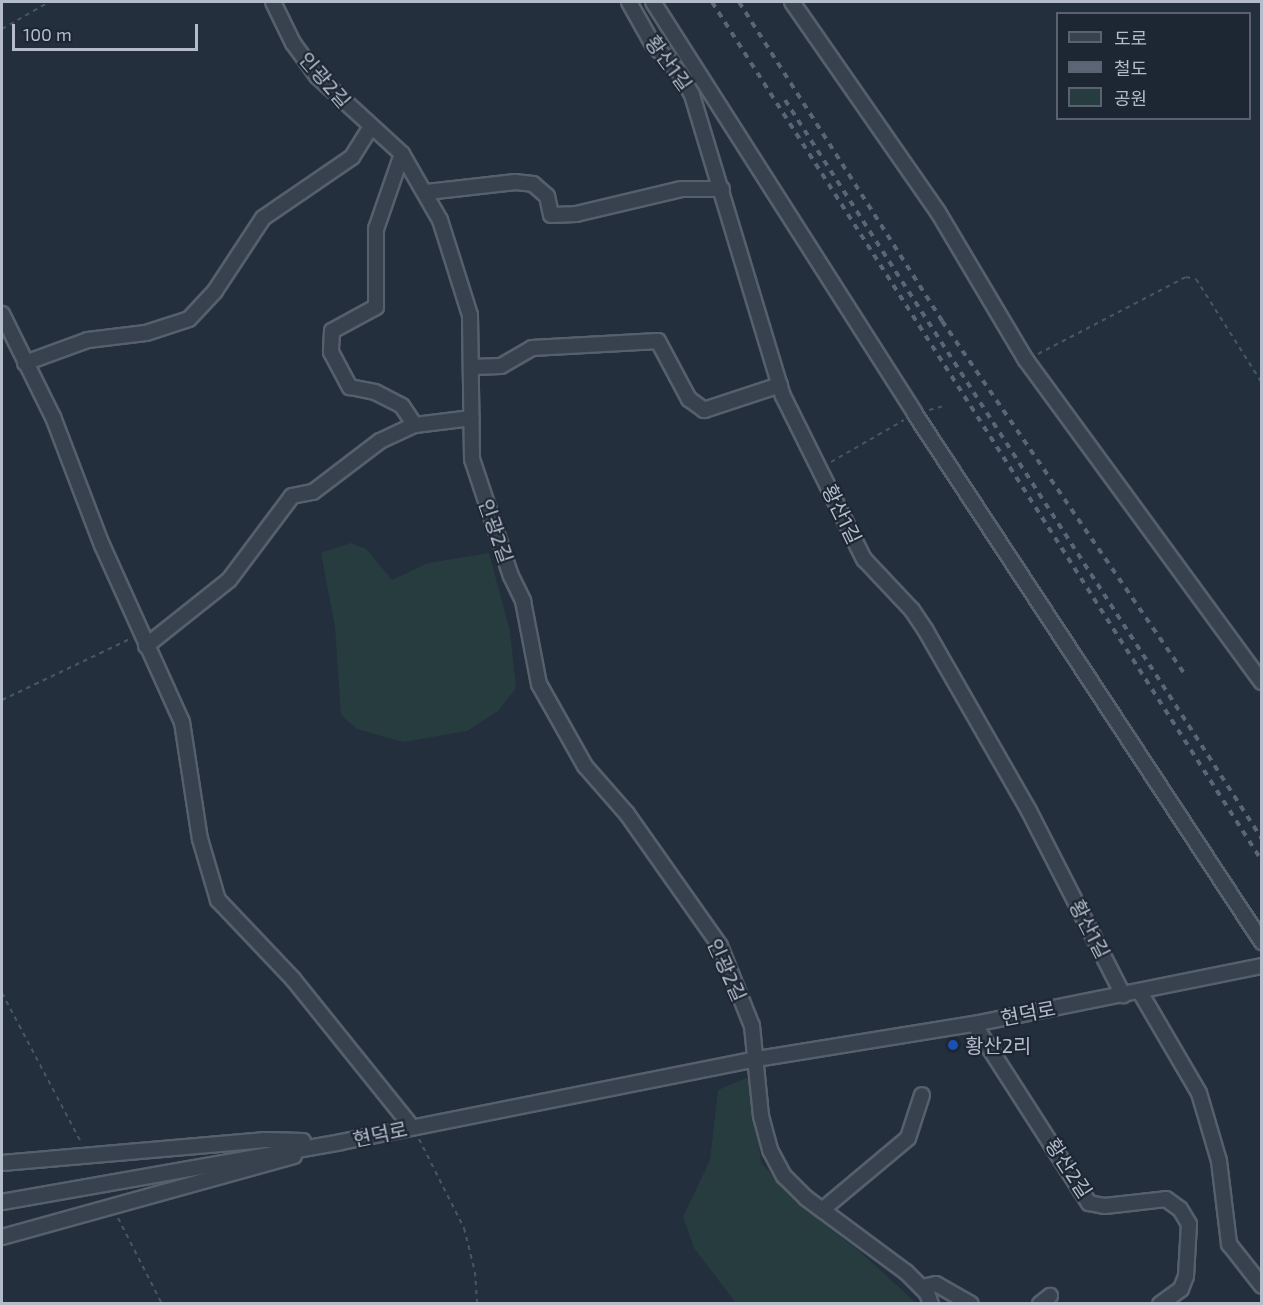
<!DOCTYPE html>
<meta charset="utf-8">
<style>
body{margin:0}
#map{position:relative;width:1263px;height:1305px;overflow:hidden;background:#242f3e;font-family:"Exo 2","Noto Sans KR",sans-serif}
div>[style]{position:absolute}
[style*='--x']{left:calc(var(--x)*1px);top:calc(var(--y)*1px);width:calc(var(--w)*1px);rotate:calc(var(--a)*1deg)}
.green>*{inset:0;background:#263c3f}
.path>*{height:2px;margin-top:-1px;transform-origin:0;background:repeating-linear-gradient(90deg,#44595c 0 4.5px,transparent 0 9px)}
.roads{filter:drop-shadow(2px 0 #565f6c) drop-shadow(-2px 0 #565f6c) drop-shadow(0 2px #565f6c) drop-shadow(0 -2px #565f6c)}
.minor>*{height:14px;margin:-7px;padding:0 7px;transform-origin:7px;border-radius:7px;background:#38414e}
.rail>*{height:4px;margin-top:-2px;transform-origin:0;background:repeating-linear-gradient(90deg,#5a6575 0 6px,transparent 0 12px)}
.dots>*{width:16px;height:16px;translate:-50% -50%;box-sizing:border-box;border:3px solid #1d2633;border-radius:50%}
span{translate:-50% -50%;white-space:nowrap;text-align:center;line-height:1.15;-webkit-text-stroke:4.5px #1d2633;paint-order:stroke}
.street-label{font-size:20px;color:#b4bcc9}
.poi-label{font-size:20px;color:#b4bcc9}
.left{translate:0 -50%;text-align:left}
.frame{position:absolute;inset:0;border:3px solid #b4bcc9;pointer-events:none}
.legend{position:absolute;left:1056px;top:12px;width:195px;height:108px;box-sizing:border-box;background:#1d2633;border:2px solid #59626f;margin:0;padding:8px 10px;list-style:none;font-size:18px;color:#b4bcc9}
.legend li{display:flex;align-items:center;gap:12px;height:30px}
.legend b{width:30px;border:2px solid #59626f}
.scale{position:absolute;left:12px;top:24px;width:186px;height:27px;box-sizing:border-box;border:3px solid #b4bcc9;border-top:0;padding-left:8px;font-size:18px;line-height:21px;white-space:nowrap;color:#b4bcc9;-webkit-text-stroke:4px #1d2633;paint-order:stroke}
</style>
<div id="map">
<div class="green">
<i style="clip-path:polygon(351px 543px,366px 549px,392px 580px,428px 563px,489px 553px,510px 631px,516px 688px,498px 711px,467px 731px,403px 742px,357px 729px,341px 715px,335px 627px,321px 553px)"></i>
<i style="clip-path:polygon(751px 1076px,761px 1163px,806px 1210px,858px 1250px,916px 1303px,736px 1303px,694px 1248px,683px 1217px,710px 1160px,718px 1090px)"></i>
</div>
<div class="path">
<i style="--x:2;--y:29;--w:54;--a:-29.9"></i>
<i style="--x:1038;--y:354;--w:167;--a:-27.5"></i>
<i style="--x:1186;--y:277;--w:10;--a:11"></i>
<i style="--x:1196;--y:279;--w:123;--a:57.6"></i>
<i style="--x:929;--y:410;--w:16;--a:-15"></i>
<i style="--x:831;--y:462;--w:84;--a:-29.9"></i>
<i style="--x:2;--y:700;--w:144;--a:-25.5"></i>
<i style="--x:2;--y:993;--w:171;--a:62.1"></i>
<i style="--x:419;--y:1139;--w:100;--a:63.2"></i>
<i style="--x:464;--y:1228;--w:45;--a:76"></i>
<i style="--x:475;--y:1272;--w:32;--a:86"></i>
<i style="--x:118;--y:1218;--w:97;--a:62.9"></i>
</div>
<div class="roads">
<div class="minor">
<i style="--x:273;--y:2;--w:46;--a:64"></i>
<i style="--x:293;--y:43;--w:41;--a:54"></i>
<i style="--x:317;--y:76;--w:115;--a:42.5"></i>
<i style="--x:402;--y:154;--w:76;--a:60.1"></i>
<i style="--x:440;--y:220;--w:100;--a:72.5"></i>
<i style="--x:470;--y:315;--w:144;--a:89.2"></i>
<i style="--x:472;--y:459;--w:123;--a:71.6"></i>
<i style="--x:511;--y:576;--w:28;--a:64"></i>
<i style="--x:523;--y:601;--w:85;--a:79.1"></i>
<i style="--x:539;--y:684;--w:94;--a:60.7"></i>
<i style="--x:585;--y:766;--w:64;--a:48.8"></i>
<i style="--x:627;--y:814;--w:161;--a:54.8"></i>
<i style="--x:720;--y:946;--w:86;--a:68.2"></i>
<i style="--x:752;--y:1026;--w:90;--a:84.3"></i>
<i style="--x:761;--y:1116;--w:35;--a:75"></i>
<i style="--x:770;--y:1150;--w:30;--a:62"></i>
<i style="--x:784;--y:1176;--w:31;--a:45"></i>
<i style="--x:806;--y:1198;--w:124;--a:36.5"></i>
<i style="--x:906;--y:1272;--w:30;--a:45"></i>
<i style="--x:927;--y:1293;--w:12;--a:70"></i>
<i style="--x:629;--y:2;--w:47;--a:60.7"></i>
<i style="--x:652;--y:43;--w:41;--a:47"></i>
<i style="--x:680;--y:73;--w:25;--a:61"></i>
<i style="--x:692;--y:95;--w:314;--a:73.2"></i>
<i style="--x:783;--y:396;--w:182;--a:63.6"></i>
<i style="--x:864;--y:559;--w:70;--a:46.7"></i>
<i style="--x:912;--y:610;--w:25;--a:56"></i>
<i style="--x:926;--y:631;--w:207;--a:60.2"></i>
<i style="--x:1029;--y:811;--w:207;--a:62.9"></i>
<i style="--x:653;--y:2;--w:488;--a:57.5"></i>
<i style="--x:915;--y:414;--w:632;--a:56.69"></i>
<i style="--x:792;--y:2;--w:256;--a:55.2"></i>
<i style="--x:938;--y:212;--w:172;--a:59.3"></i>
<i style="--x:1026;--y:360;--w:399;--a:53.8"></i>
<i style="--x:402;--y:154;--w:79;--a:109.1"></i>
<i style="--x:376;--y:229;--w:78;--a:90"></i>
<i style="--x:376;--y:307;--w:50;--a:151.4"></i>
<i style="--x:332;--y:331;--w:21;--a:93"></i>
<i style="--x:331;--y:352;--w:40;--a:62"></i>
<i style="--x:350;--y:387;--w:25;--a:11"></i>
<i style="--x:375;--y:392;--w:30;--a:27"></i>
<i style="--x:402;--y:406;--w:23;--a:56"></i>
<i style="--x:427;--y:192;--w:89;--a:-6.5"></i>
<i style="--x:515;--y:182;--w:18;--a:6"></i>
<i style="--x:533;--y:184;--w:18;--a:41"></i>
<i style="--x:547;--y:196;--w:19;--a:78"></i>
<i style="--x:551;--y:215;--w:25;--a:-2"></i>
<i style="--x:576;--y:214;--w:109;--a:-13.3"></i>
<i style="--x:682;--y:189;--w:40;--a:0"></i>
<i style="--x:2;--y:314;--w:115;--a:63.7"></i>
<i style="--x:53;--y:417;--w:137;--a:69.1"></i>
<i style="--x:102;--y:545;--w:194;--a:65.7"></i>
<i style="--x:182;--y:722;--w:118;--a:81.3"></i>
<i style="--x:200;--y:839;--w:64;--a:73.6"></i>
<i style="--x:218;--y:900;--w:109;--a:46.5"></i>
<i style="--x:293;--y:979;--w:190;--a:51.2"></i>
<i style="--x:25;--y:363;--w:67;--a:-20.1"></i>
<i style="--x:88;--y:340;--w:58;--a:-6.9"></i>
<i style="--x:146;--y:333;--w:45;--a:-18"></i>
<i style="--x:189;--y:319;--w:38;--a:-47"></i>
<i style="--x:215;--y:291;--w:87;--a:-56.7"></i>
<i style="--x:263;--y:218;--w:108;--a:-34.4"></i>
<i style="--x:352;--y:157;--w:34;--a:-58"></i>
<i style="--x:472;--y:367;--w:29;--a:-2"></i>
<i style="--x:501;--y:366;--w:36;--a:-30"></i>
<i style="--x:532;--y:348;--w:126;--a:-3.2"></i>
<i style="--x:658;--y:341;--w:66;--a:61.9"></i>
<i style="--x:689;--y:399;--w:19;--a:36"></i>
<i style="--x:704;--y:410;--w:80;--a:-18.2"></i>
<i style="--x:146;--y:646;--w:106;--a:-38.5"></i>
<i style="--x:229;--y:580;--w:105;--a:-53.1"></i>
<i style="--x:292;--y:496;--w:21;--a:-11"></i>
<i style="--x:313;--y:492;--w:84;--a:-37.3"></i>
<i style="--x:380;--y:441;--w:38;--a:-25"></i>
<i style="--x:415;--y:425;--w:57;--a:-7"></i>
<i style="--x:1140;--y:992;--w:117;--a:59.7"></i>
<i style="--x:1199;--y:1093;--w:71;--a:73.6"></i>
<i style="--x:1219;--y:1161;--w:84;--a:83.1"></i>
<i style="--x:1229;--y:1244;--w:53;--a:51.8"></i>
<i style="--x:974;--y:1024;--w:213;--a:57.3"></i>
<i style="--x:1089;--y:1203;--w:16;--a:11"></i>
<i style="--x:1105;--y:1206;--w:61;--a:-6.5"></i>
<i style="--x:1166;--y:1199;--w:17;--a:36"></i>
<i style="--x:1180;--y:1209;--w:17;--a:59"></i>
<i style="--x:1189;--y:1224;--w:52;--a:93.3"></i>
<i style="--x:1186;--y:1276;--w:14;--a:111"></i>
<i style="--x:1181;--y:1289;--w:26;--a:144"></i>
<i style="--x:2;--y:1163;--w:262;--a:-5"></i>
<i style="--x:263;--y:1140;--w:40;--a:1.4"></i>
<i style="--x:2;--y:1202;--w:344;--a:-10"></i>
<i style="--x:341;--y:1142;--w:424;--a:-11.3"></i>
<i style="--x:757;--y:1059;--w:220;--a:-9.2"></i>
<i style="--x:974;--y:1024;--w:294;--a:-11.4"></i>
<i style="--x:822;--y:1210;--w:112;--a:-39.9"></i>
<i style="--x:908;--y:1138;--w:45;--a:-72"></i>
<i style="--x:2;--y:1237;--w:303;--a:-15.5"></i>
<i style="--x:922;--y:1287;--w:14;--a:-12"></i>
<i style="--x:936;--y:1284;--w:40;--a:29.7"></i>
<i style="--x:1040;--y:1304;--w:13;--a:-39"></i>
</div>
</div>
<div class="rail">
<i style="--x:712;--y:2;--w:1020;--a:57.37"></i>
<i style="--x:739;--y:2;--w:378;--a:57.5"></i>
<i style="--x:942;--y:321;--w:426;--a:55.5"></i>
<i style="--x:785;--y:100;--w:880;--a:57.16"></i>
</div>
<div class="dots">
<i style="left:953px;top:1045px;background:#1a4fb4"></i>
</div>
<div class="street-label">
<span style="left:669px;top:63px;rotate:54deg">황산1길</span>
<span style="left:325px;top:80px;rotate:49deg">인광2길</span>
<span style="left:842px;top:514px;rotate:64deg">황산1길</span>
<span style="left:496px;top:531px;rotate:71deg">인광2길</span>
<span style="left:1090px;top:929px;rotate:63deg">황산1길</span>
<span style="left:727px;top:970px;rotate:66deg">인광2길</span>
<span style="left:1028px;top:1013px;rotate:-11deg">현덕로</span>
<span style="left:380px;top:1134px;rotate:-12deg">현덕로</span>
<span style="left:1069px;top:1168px;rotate:57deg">황산2길</span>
</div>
<div class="poi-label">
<span class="left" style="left:965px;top:1045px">황산2리</span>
</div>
<div class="frame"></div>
<ul class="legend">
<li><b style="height:8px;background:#38414e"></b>도로</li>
<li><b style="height:8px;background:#5a6575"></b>철도</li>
<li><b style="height:16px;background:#263c3f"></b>공원</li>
</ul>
<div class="scale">100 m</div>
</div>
